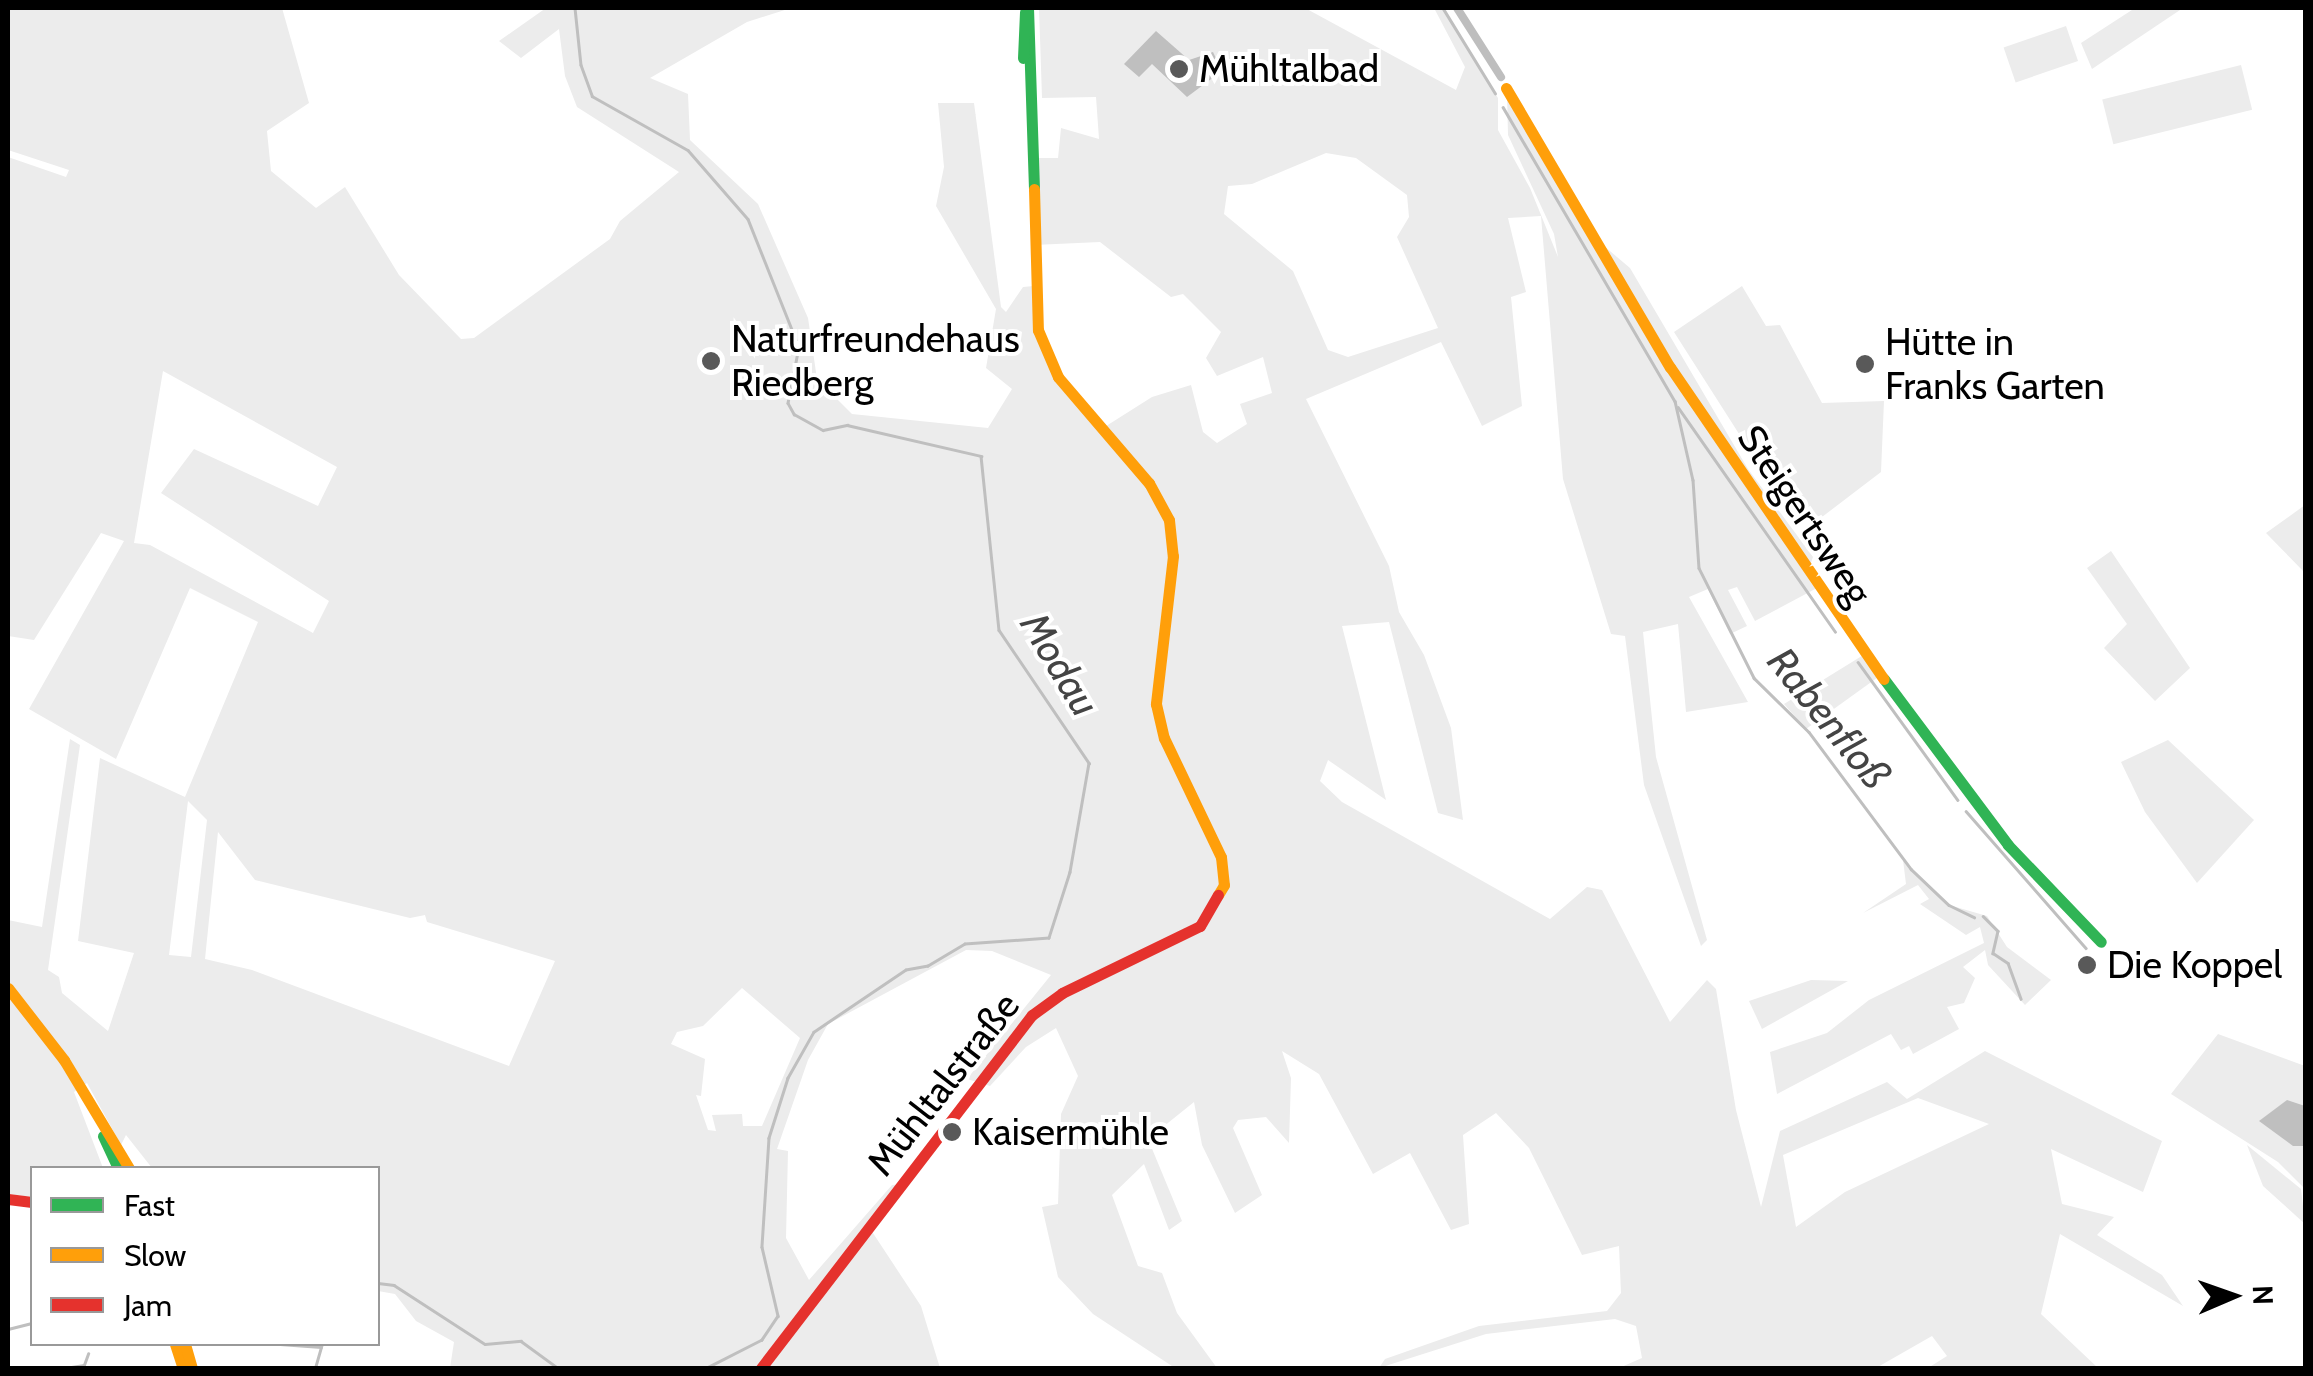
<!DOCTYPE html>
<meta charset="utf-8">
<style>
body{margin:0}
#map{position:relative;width:2313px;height:1376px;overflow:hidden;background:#fff;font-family:Cabin,sans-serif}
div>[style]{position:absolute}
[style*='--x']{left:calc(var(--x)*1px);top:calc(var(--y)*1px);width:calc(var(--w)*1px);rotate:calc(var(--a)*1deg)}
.green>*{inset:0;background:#ececec;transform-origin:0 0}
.water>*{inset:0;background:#bfbfbf}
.stream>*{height:2.5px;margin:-1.25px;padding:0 1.25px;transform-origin:1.25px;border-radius:1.25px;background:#bfbfbf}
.street>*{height:8px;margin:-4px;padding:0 4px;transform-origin:4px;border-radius:4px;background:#bebebe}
.fast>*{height:11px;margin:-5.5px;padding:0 5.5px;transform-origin:5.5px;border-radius:5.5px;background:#30b455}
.slow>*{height:11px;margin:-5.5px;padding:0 5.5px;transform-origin:5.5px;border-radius:5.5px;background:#ff9f0a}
.jam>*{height:11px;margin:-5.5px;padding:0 5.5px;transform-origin:5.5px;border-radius:5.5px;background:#e5322d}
.dots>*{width:28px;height:28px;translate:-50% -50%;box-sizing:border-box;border:5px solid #fff;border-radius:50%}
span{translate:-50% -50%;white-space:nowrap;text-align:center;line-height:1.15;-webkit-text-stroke:8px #fff;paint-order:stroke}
.poi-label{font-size:38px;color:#000}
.left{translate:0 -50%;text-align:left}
.street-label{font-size:38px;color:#000}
.water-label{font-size:40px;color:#444;font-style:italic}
.frame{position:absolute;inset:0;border:10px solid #000;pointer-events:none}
.legend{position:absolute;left:30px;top:1166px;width:350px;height:180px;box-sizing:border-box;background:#fff;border:2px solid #999;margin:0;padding:12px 18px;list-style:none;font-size:30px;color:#000}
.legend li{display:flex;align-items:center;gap:20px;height:50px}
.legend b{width:50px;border:2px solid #999}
.north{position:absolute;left:2183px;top:1246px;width:100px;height:100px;-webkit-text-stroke:8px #fff;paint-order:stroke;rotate:88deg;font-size:28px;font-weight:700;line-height:40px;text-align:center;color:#000}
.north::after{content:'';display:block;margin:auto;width:35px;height:45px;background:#000;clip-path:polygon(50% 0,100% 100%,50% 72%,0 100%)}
</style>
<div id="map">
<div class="green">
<i style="clip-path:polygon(evenodd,8px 8px,282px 8px,309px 103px,267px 131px,271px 171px,316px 208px,345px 187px,399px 275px,461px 339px,474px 338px,610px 239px,620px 221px,679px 172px,577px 107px,565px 76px,559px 29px,521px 58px,499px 41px,546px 8px,791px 8px,747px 22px,650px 78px,688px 94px,690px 140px,758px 204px,808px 318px,817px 379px,852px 414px,988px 428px,1012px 389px,986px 368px,996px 309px,936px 206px,944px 167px,938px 103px,974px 103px,1001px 307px,1006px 312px,1023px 287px,1034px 286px,1044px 351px,1103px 428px,1152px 397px,1191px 385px,1203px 432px,1217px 443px,1247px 424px,1240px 404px,1272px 393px,1263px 357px,1217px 376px,1206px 358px,1221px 332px,1183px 294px,1171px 297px,1100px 242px,1034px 245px,1032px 158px,1058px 158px,1061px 128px,1099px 139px,1096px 97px,1042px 98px,1039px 8px,1305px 8px,1456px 90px,1465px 67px,1434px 8px,1443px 8px,1498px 98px,1498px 130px,1530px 188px,1541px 215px,1558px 257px,1554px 234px,1508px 135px,1507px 95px,1591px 235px,1630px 268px,1748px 469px,1813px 557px,1807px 574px,1817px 588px,1755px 621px,1737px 587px,1728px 590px,1747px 626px,1730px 634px,1708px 589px,1689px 597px,1748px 702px,1686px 712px,1678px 624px,1643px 632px,1656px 757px,1707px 940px,1701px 946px,1644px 785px,1625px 636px,1611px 634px,1563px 479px,1541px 216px,1508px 218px,1526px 292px,1511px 297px,1522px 406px,1482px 426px,1441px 342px,1306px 399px,1389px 566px,1399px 612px,1424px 655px,1451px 728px,1463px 820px,1438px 813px,1389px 622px,1342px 626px,1386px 800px,1328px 760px,1320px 781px,1342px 802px,1550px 919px,1587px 887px,1602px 890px,1670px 1022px,1707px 980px,1716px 989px,1736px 1110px,1761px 1207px,1780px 1131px,1887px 1082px,1907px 1099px,1985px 1051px,2162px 1141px,2143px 1192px,2051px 1149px,2062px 1204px,2114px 1217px,2097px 1235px,2162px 1275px,2183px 1306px,2060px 1234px,2041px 1314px,2098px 1368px,1928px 1368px,1947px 1356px,1932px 1336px,1876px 1368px,1619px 1368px,1642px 1358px,1636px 1326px,1615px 1319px,1486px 1334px,1379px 1368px,1385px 1359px,1479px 1326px,1607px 1311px,1621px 1293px,1619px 1246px,1582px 1255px,1529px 1148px,1496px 1113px,1463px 1135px,1469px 1224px,1451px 1230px,1410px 1153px,1373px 1174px,1319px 1074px,1282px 1051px,1291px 1078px,1289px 1143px,1266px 1117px,1238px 1120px,1233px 1128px,1262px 1195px,1235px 1213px,1202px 1145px,1194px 1102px,1148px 1139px,1182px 1221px,1169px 1230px,1144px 1164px,1112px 1195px,1138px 1266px,1162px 1273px,1177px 1313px,1217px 1368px,1175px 1368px,1093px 1314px,1058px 1277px,1042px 1207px,1058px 1204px,1061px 1114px,1078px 1076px,1056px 1028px,1026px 1047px,990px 1086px,967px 1079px,1051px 975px,992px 951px,966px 950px,828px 1024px,808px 1060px,777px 1149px,788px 1151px,786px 1238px,809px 1280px,892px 1185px,902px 1184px,869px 1227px,921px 1306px,940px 1368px,450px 1368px,454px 1342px,416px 1321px,395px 1294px,378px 1291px,378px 1168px,152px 1168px,126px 1135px,121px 1145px,87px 1083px,74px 1092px,103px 1168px,32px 1168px,32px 1197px,8px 1194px,8px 920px,42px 927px,70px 739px,80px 745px,48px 970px,59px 977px,62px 993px,108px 1031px,134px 953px,78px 941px,100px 758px,185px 797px,258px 622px,190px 588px,116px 759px,29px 709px,124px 541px,101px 533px,34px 640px,8px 636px,8px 157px,66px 177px,69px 170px,8px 150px,8px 8px,1326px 153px,1356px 158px,1407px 195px,1409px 217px,1397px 237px,1438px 328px,1348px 357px,1328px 350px,1293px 271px,1224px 214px,1228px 186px,1252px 184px,1326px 153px,8px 8px,163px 371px,337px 467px,318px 506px,194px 449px,161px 493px,329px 601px,313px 633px,150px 545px,134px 543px,163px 371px,8px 8px,188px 801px,207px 820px,191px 957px,169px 955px,188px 801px,8px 8px,218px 832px,255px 880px,410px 918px,425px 915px,427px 922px,555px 961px,509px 1066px,252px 970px,205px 959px,218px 832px,8px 8px,742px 988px,800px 1038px,762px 1126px,743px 1126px,742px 1114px,712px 1115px,716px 1131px,708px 1130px,696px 1095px,701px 1096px,705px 1059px,671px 1044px,677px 1032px,703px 1026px,742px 988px,8px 8px,1918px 1098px,1989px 1124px,1845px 1192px,1796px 1227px,1783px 1155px,1918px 1098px)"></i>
<i style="clip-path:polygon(2135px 8px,2183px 8px,2092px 69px,2081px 43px)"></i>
<i style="left:2066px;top:26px;width:37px;height:66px;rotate:71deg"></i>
<i style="left:2241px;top:65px;width:46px;height:143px;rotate:76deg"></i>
<i style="clip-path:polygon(1742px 286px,1766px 326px,1780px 325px,1822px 403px,1884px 401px,1881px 472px,1822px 517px,1798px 512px,1778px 495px,1674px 332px)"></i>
<i style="clip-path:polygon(2305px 505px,2305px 573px,2266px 533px)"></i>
<i style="clip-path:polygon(2111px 551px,2190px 668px,2155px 701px,2104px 648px,2127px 624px,2087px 568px)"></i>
<i style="clip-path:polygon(1865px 654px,1881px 675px,1806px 729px,1784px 704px)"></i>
<i style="clip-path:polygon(2168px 740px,2254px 820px,2197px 883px,2145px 812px,2121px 762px)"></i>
<i style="clip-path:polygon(1903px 860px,1949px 905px,1987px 916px,2007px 947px,2051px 980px,2025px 1005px,1988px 965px,1985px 950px,1963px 967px,1975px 978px,1964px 1003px,1947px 1007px,1959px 1029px,1913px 1054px,1909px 1046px,1901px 1050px,1891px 1034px,1777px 1094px,1770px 1052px,1827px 1033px,1869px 1000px,1984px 943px,1980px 927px,1966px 935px,1920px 904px,1929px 899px,1918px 885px,1863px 913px,1906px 884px)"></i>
<i style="clip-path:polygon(1811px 980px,1848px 981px,1762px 1029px,1749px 1001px)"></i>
<i style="clip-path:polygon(2218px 1034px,2305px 1066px,2305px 1189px,2278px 1162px,2171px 1094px)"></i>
<i style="clip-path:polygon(2247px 1145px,2301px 1189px,2305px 1224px,2263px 1186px)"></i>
</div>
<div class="water">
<i style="clip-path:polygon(1156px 31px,1189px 60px,1213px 52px,1222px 71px,1187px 97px,1152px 64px,1139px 77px,1124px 64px)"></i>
<i style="clip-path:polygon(2287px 1100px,2305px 1106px,2305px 1146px,2293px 1146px,2259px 1121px)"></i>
</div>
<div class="stream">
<i style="--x:575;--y:8;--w:57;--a:84"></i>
<i style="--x:581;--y:65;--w:33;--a:70"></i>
<i style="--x:592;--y:96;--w:110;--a:29.4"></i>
<i style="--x:688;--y:150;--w:91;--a:49"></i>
<i style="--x:748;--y:219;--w:138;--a:68.3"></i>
<i style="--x:799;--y:347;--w:57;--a:101.1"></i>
<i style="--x:788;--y:403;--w:13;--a:61"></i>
<i style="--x:794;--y:414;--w:33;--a:29"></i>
<i style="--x:823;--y:430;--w:25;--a:-12"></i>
<i style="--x:847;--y:425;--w:138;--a:13"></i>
<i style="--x:981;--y:456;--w:175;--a:84.1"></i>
<i style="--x:999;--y:630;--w:161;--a:55.9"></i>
<i style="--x:1089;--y:763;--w:111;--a:99.9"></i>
<i style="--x:1070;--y:872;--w:69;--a:107.7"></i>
<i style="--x:1049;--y:938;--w:84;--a:175.9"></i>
<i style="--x:965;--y:944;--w:43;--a:149.3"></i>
<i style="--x:928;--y:966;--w:22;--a:170"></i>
<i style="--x:906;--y:970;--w:111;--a:146"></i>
<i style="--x:814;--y:1032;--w:53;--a:119.5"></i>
<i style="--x:788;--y:1078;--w:63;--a:107.6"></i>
<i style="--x:769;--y:1138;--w:109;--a:93.7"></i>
<i style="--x:762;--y:1247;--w:71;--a:76.9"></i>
<i style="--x:778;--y:1316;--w:29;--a:124"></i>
<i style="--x:762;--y:1340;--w:62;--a:153"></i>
<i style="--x:1443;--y:8;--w:100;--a:58.5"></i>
<i style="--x:1503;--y:107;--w:341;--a:59.7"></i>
<i style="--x:1675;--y:401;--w:81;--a:77.2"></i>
<i style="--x:1693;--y:480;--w:88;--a:86.1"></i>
<i style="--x:1699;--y:568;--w:123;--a:63.4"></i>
<i style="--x:1754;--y:678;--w:77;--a:44.5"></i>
<i style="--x:1809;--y:732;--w:171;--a:53.3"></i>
<i style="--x:1911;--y:869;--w:52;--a:43.5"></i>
<i style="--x:1949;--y:905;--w:28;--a:26"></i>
<i style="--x:1678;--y:407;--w:274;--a:55"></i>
<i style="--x:1858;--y:662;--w:170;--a:54.1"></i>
<i style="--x:1966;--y:811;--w:182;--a:48.8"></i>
<i style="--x:1983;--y:916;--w:21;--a:45"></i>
<i style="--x:1998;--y:931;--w:23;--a:103"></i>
<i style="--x:1993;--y:953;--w:18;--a:34"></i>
<i style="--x:2008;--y:963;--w:38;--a:70"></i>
<i style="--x:378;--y:1283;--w:16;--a:7"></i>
<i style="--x:394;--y:1285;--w:108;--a:33"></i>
<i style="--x:485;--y:1344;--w:36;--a:-5"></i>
<i style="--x:521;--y:1341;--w:46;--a:36.1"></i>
<i style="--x:8;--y:1329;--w:25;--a:-14"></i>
<i style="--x:280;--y:1344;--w:41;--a:4.2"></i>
<i style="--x:65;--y:1368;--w:19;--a:-9"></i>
<i style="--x:84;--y:1365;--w:12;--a:-70"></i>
<i style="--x:315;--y:1368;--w:25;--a:-74"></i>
</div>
<div class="street">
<i style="--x:1457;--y:8;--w:82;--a:57.5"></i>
</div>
<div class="fast">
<i style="--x:1028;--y:8;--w:181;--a:88.1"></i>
<i style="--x:1023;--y:58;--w:46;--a:-87.5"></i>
<i style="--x:1884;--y:679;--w:207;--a:53.2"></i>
<i style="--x:2008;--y:845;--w:134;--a:46.2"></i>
<i style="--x:103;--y:1136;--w:35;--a:65"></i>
</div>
<div class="slow">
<i style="--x:1506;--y:88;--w:324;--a:59.6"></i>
<i style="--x:1670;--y:367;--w:378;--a:55.6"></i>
<i style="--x:1034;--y:189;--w:141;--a:88.4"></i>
<i style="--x:1038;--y:330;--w:51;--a:66.9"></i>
<i style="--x:1058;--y:377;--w:140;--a:49.4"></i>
<i style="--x:1149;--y:483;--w:42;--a:61.6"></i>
<i style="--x:1169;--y:520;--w:36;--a:84"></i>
<i style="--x:1173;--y:556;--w:149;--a:96.6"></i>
<i style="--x:1156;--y:704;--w:35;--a:77"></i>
<i style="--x:1164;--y:738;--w:132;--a:64.4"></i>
<i style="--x:1221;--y:857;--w:28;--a:84"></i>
<i style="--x:1224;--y:885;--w:12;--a:121"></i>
<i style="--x:8;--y:988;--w:91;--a:52.1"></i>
<i style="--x:64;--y:1060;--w:126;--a:59"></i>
<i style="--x:175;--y:1344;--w:25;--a:72"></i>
<i style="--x:185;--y:1344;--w:25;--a:74"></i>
</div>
<div class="jam">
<i style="--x:8;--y:1199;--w:24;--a:7"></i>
<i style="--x:761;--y:1368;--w:445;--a:-52.5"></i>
<i style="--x:1032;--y:1015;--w:37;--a:-36"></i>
<i style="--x:1062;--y:993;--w:153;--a:-25.9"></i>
<i style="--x:1200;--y:926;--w:36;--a:-60"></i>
</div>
<div class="dots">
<i style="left:1179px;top:69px;background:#595959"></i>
<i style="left:711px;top:361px;background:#595959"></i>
<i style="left:1865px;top:364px;background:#595959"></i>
<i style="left:2087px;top:965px;background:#595959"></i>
<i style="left:952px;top:1132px;background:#595959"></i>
</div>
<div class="poi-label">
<span class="left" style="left:1199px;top:69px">Mühltalbad</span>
<span class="left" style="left:731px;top:361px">Naturfreundehaus<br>Riedberg</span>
<span class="left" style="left:1885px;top:364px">Hütte in<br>Franks Garten</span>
<span class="left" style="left:2107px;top:965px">Die Koppel</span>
<span class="left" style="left:972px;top:1132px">Kaisermühle</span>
</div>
<div class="street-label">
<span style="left:1805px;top:515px;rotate:56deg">Steigertsweg</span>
<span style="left:943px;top:1084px;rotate:-52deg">Mühltalstraße</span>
</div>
<div class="water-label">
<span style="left:1060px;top:664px;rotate:59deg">Modau</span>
<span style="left:1829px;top:718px;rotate:51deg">Rabenfloß</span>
</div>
<div class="frame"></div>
<ul class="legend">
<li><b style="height:12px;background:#30b455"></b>Fast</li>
<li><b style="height:12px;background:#ff9f0a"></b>Slow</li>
<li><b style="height:12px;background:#e5322d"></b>Jam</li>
</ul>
<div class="north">N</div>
</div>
